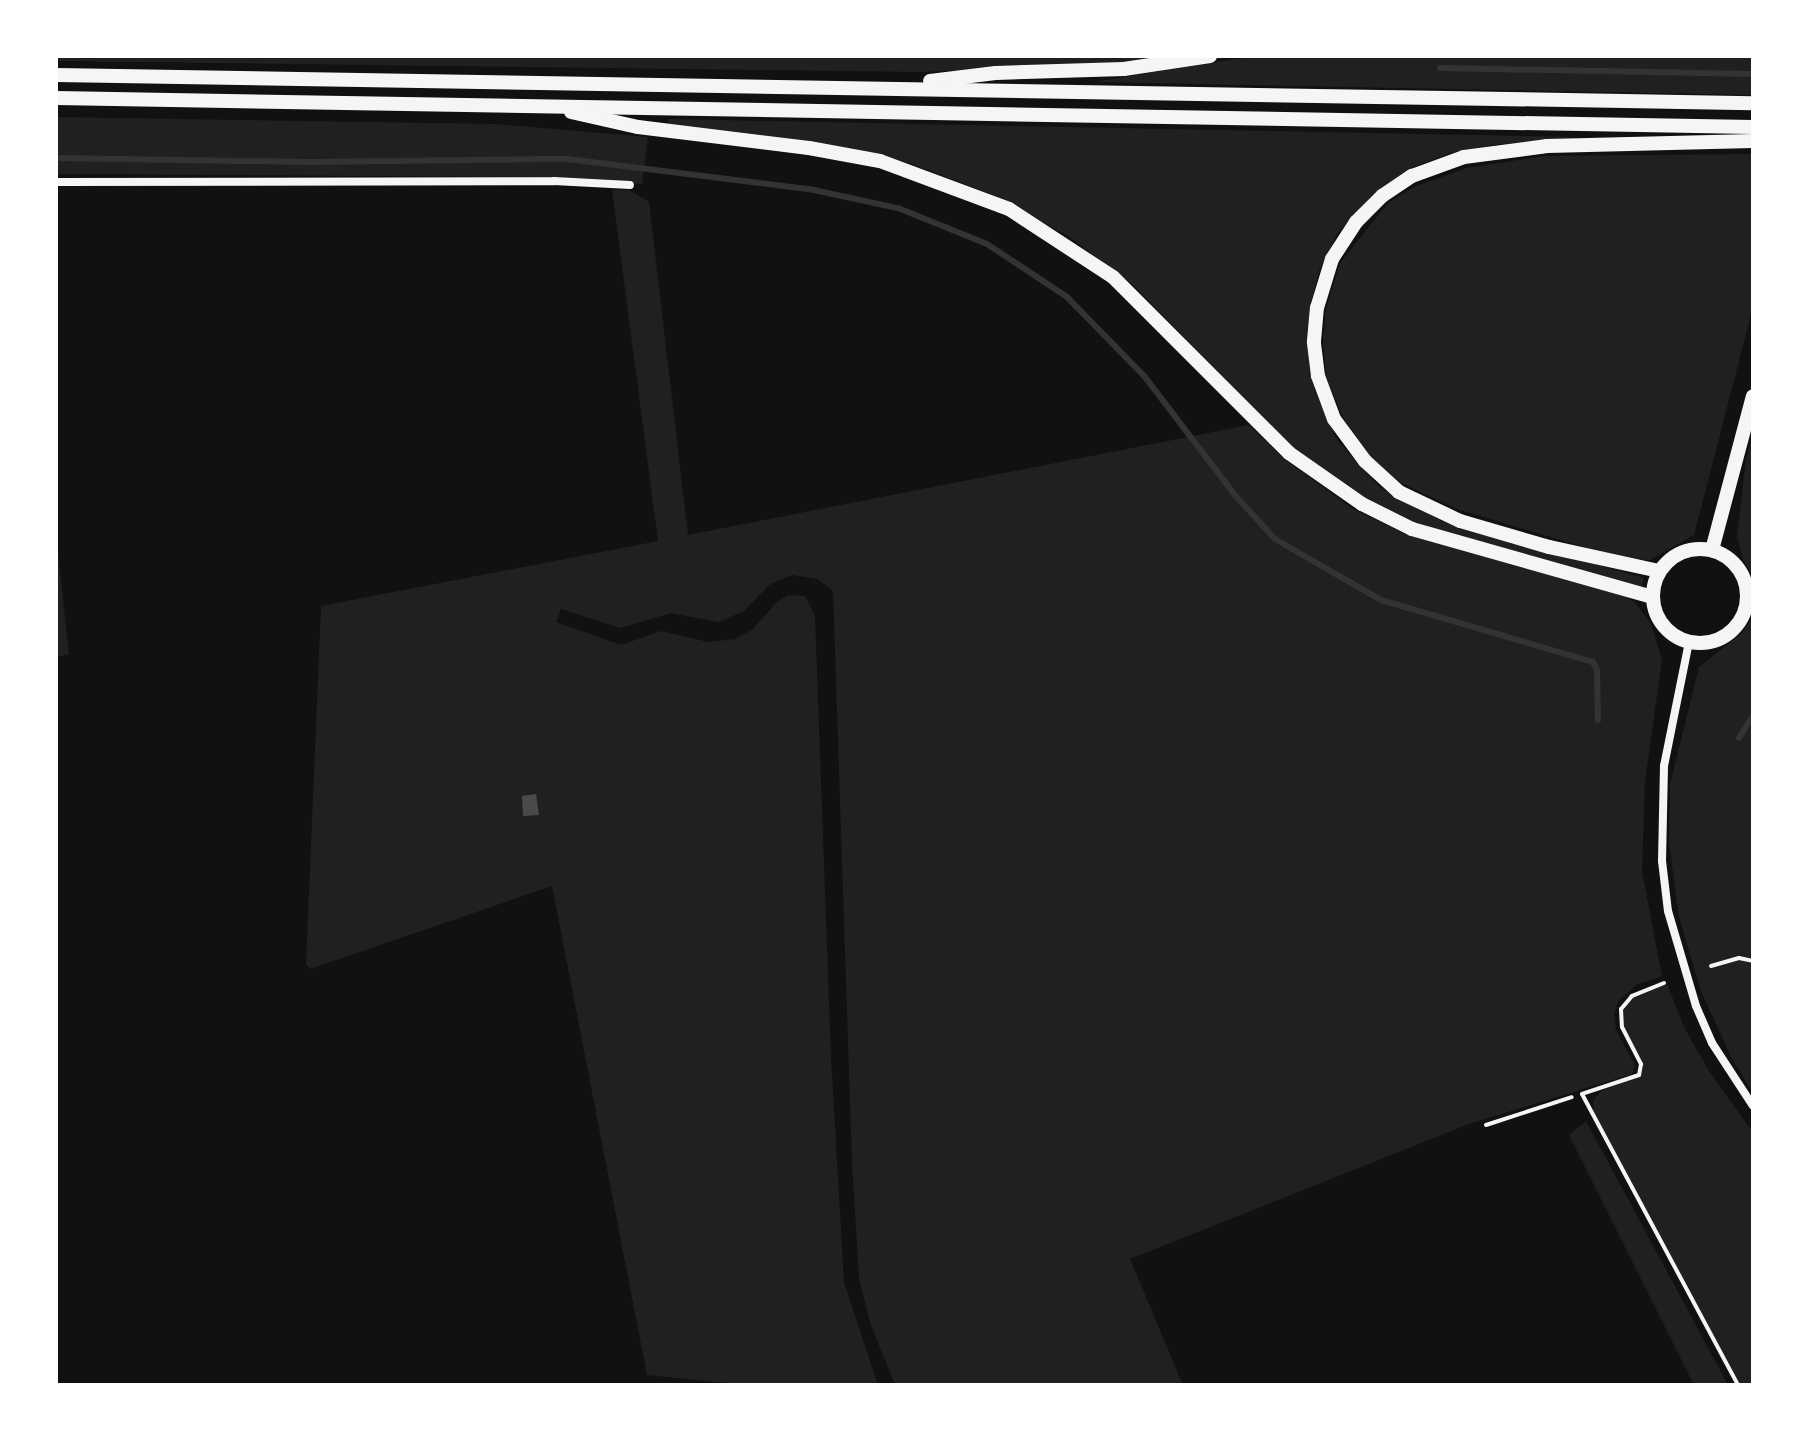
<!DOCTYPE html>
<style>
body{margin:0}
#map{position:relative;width:1809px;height:1441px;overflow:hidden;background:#111;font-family:"Space Grotesk",sans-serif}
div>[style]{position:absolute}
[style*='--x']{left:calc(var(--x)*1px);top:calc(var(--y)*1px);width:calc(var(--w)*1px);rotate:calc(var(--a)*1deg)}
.green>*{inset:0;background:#202020}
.stream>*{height:6px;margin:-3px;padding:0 3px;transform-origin:3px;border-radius:3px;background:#333}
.building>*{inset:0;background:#4a4a4a}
.path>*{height:4px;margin:-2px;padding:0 2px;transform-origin:2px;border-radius:2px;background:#f5f5f5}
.service>*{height:4px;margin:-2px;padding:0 2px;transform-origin:2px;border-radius:2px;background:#f5f5f5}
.minor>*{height:8px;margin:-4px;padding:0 4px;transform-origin:4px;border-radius:4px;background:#f5f5f5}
.primary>*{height:14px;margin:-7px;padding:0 7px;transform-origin:7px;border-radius:7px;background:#f5f5f5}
.primary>.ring{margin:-7px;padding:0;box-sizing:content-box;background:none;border:14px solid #f5f5f5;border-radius:50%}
.trunk>*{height:14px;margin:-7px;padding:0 7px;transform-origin:7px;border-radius:7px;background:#f5f5f5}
span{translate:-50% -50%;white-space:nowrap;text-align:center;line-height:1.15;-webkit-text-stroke:6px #fff;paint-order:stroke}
.frame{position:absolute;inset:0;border:58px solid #fff;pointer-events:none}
</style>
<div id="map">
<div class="green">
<i style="clip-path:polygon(56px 56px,1163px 56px,1128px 63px,923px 72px,56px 61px)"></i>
<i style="clip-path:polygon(1255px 56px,1753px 56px,1753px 95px,1094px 82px)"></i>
<i style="clip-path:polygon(56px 117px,495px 124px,648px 137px,642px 184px,552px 177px,56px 174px)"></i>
<i style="clip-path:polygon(668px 119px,1575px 137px,1491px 145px,1453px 152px,1413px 167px,1372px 195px,1337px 234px,1319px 271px,1309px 311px,1309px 367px,1315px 391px,1337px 440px,1379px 487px,1441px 521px,1644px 578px,1641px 588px,1468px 542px,1398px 516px,1365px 500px,1298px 453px,1132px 284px,1068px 236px,988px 193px,912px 164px,875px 155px,669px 124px)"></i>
<i style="clip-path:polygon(1753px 154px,1753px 307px,1694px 535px,1650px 560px,1617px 557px,1457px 509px,1401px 483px,1370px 458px,1343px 418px,1326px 377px,1323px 340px,1326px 309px,1340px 263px,1389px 202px,1416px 186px,1467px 168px,1544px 156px)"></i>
<i style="clip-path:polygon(612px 190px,629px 190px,649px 202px,688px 535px,1249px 425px,1284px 459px,1353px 509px,1407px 535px,1623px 595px,1636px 604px,1651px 624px,1662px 660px,1645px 781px,1642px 871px,1662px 976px,1636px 985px,1619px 1000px,1614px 1014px,1616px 1030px,1635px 1065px,1632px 1074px,1469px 1124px,1130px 1259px,1183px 1385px,895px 1385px,870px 1323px,859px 1278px,852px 1162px,833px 591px,817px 579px,792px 575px,769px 585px,744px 611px,719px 622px,671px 613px,620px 628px,561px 609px,556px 622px,621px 645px,661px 631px,708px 642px,735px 639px,752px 630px,777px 602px,788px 595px,805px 596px,815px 616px,831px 1057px,844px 1282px,878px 1385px,745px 1385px,647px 1375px,552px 886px,310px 969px,306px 964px,321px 606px,658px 541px)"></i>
<i style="clip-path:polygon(1753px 433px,1753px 576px,1743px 559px,1737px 536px,1746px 459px)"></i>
<i style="clip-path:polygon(56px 534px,69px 654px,56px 657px)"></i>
<i style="clip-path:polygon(1753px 617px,1753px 1093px,1732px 1059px,1701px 991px,1679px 917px,1669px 843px,1670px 784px,1699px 667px,1742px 633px)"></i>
<i style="clip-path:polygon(1667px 984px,1685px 1029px,1709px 1071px,1753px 1133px,1753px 1385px,1740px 1385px,1594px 1112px,1593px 1101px,1601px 1091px,1641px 1074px,1642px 1066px,1621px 1022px,1623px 1008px,1635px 997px)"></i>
<i style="clip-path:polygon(1586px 1121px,1728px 1385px,1694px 1385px,1569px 1135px)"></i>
</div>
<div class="stream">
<i style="--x:1440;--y:68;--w:312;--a:1.1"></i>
<i style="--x:56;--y:158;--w:254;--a:0.9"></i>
<i style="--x:310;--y:162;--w:257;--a:-0.7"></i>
<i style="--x:567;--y:159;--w:244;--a:7.1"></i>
<i style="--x:809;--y:189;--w:91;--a:12.1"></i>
<i style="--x:898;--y:208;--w:96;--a:22"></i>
<i style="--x:987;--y:244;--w:96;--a:33.5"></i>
<i style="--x:1067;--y:297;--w:112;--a:45.7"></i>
<i style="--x:1145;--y:377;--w:147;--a:52.7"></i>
<i style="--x:1234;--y:494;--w:61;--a:47.7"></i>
<i style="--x:1275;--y:539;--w:122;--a:29.9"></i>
<i style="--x:1381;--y:600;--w:221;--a:16.3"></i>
<i style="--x:1593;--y:662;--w:9;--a:63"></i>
<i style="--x:1597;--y:670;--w:50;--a:88.9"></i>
<i style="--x:1739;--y:738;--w:26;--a:-58"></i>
</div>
<div class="building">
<i style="clip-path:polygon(536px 794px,539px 815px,523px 816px,522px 796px)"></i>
</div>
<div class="path">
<i style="--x:1486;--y:1125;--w:90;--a:-18"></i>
</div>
<div class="service">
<i style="--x:1711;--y:966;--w:29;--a:-16"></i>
<i style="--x:1739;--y:958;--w:14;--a:12"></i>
<i style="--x:1664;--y:983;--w:35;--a:158"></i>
<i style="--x:1632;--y:996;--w:17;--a:130"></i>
<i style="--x:1621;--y:1009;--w:18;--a:87"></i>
<i style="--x:1622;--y:1027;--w:42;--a:62.8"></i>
<i style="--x:1641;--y:1064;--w:11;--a:100"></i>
<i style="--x:1639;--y:1075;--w:60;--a:161.6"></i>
<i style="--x:1582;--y:1094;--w:330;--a:61.8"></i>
</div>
<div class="minor">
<i style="--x:56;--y:182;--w:498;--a:-0.1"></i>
<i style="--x:554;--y:181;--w:76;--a:3"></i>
<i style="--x:1689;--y:642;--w:126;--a:101.4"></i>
<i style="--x:1664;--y:766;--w:95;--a:91.2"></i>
<i style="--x:1662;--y:861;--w:50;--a:83.2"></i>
<i style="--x:1668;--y:911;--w:99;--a:73.6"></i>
<i style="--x:1696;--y:1006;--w:40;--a:66.6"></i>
<i style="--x:1712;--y:1043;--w:75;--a:56.9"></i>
</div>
<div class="primary">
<i class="ring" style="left:1653px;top:549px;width:80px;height:80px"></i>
<i style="--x:1712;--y:550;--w:159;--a:-75.1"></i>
</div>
<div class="trunk">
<i style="--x:56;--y:75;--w:1697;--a:0.95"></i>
<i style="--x:930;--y:81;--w:66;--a:-6.9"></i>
<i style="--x:996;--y:73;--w:128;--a:-1.8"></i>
<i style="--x:1124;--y:69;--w:87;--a:-8.6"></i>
<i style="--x:56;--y:98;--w:1697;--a:0.98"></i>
<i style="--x:571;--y:112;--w:69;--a:12.6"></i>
<i style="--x:638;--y:127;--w:172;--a:7"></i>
<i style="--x:809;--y:148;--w:72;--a:10.4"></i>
<i style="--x:880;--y:161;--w:138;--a:20.4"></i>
<i style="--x:1009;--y:209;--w:124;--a:33.2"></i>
<i style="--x:1113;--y:277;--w:249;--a:45"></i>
<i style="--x:1289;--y:453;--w:89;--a:34.9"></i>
<i style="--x:1362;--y:504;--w:56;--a:26.6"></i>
<i style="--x:1412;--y:529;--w:249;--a:15.8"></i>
<i style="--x:1659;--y:571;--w:113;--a:-167.7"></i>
<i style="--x:1549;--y:547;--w:93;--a:-163.7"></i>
<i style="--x:1460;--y:521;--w:68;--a:-154.6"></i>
<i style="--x:1399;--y:492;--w:46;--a:-137.6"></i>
<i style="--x:1365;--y:461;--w:52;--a:-126.4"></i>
<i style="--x:1334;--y:419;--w:46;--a:-110.4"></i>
<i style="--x:1318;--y:376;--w:35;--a:-97"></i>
<i style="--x:1314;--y:341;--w:33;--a:-85"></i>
<i style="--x:1317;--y:308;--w:51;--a:-73"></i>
<i style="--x:1332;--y:259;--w:44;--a:-57"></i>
<i style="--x:1356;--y:222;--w:37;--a:-45"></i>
<i style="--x:1382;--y:196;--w:36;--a:-34"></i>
<i style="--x:1412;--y:176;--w:55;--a:-20.1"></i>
<i style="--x:1464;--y:157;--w:84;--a:-7.5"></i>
<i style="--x:1547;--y:146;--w:206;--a:-1.4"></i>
</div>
<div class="frame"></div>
</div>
